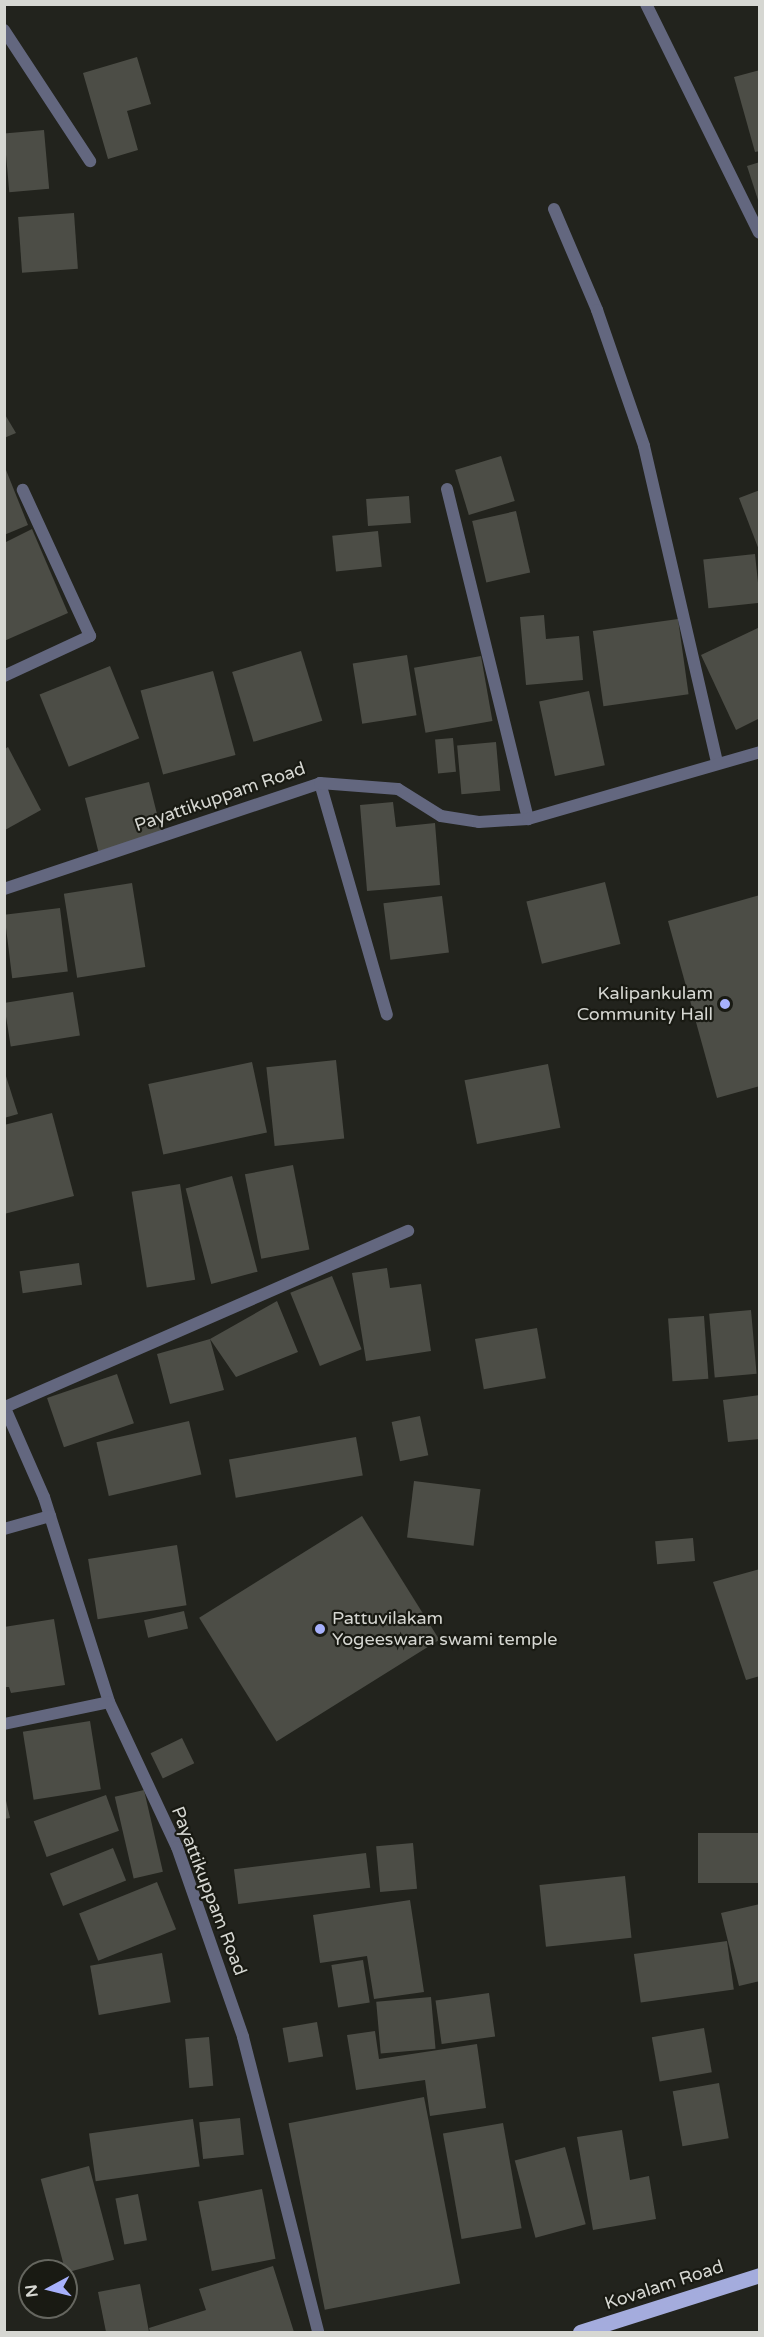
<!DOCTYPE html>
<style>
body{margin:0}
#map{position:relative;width:764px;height:2337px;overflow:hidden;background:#22231d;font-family:"Varela Round",sans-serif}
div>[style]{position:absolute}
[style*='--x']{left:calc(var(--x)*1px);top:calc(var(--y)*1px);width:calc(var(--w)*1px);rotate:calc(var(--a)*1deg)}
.building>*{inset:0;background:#4c4d46;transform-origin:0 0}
.minor>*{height:12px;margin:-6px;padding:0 6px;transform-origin:6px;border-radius:6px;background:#63677f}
.primary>*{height:15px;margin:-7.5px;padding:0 7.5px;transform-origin:7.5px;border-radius:7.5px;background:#a4acdd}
.dots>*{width:16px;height:16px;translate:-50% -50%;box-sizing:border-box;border:3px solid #191a13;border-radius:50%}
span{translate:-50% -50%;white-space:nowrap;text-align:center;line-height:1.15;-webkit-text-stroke:4.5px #191a13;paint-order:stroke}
.street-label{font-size:18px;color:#d6d7d2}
.poi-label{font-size:18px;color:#d6d7d2}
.right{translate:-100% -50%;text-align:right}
.left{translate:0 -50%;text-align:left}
.frame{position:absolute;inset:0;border:6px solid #d6d7d2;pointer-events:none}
.north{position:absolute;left:18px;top:2259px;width:60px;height:60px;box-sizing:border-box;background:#191a13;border:2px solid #65665f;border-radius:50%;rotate:263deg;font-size:16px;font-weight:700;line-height:24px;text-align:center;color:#d6d7d2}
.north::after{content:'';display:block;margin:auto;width:21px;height:27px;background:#a7b1fc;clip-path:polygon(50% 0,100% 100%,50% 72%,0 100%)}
</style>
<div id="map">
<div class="building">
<i style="clip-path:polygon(137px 57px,151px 104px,127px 111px,138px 150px,108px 159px,83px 73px)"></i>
<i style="clip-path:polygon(760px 70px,760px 151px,755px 152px,734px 77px)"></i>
<i style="left:44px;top:130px;width:59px;height:40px;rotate:85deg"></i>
<i style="clip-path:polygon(760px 162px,760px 203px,759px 203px,747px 166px)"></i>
<i style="left:74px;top:213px;width:56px;height:56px;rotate:86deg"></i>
<i style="clip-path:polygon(4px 413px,16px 433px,4px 438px)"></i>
<i style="left:501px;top:456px;width:47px;height:48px;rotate:73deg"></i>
<i style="clip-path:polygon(4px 465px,28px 525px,4px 535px)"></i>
<i style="clip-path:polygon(760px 490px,760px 550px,759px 550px,739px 498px)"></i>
<i style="left:409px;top:496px;width:27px;height:43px;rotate:86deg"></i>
<i style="left:516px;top:511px;width:63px;height:45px;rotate:77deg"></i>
<i style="clip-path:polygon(32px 529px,68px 613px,4px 641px,4px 543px)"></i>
<i style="left:378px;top:531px;width:36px;height:46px;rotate:84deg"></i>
<i style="left:755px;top:554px;width:49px;height:52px;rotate:84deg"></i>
<i style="clip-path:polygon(544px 615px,546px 639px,579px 636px,583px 680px,526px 685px,520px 617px)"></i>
<i style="left:678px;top:619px;width:76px;height:86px;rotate:82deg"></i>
<i style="clip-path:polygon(760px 627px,760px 718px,736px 730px,701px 655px)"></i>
<i style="left:301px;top:651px;width:73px;height:72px;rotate:73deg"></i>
<i style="left:407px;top:655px;width:61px;height:55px;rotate:81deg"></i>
<i style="left:481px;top:656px;width:66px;height:68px;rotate:80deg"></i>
<i style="left:110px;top:666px;width:78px;height:76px;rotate:68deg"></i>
<i style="left:213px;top:671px;width:87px;height:75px;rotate:75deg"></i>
<i style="left:589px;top:691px;width:76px;height:51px;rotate:78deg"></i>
<i style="left:453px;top:738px;width:34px;height:18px;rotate:85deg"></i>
<i style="left:496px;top:742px;width:49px;height:39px;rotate:85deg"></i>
<i style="clip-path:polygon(8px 747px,41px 810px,5px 830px,5px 749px)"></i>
<i style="left:149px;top:782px;width:55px;height:66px;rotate:76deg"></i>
<i style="clip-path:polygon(393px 802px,396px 827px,435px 823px,440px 885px,367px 891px,360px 805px)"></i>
<i style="left:605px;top:882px;width:64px;height:81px;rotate:76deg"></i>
<i style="left:132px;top:883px;width:85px;height:69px;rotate:81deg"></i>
<i style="clip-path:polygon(760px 895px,760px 1086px,717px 1098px,668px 921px)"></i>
<i style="left:442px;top:896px;width:57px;height:59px;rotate:83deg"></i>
<i style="left:60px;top:908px;width:64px;height:56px;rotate:83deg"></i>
<i style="left:73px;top:992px;width:44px;height:70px;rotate:81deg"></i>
<i style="left:336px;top:1060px;width:79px;height:70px;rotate:84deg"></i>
<i style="left:252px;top:1062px;width:72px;height:106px;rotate:78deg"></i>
<i style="left:548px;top:1064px;width:65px;height:85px;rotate:79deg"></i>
<i style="clip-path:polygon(4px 1070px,18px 1114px,4px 1118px)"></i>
<i style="clip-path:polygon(52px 1113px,74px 1196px,4px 1214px,4px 1125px)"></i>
<i style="left:293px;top:1165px;width:86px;height:49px;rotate:79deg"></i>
<i style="left:232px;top:1176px;width:99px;height:48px;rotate:75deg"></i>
<i style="left:180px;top:1184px;width:97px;height:49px;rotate:81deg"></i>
<i style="left:79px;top:1263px;width:22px;height:60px;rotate:82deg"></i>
<i style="clip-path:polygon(387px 1268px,390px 1288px,421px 1284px,431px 1351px,366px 1361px,352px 1273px)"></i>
<i style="left:332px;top:1276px;width:79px;height:45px;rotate:68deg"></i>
<i style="clip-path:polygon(277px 1301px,298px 1352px,236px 1377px,210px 1339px,224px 1390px,170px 1404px,157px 1354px,210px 1339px)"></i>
<i style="left:751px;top:1310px;width:64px;height:42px;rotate:85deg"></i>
<i style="left:704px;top:1316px;width:63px;height:36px;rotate:86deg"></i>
<i style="left:537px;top:1328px;width:51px;height:63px;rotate:80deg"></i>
<i style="left:117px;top:1374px;width:52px;height:74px;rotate:71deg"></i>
<i style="clip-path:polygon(760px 1395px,760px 1439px,728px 1442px,723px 1400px)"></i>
<i style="left:420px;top:1416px;width:40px;height:29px;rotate:78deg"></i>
<i style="left:189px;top:1421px;width:55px;height:95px;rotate:77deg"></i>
<i style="left:356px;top:1437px;width:39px;height:129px;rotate:80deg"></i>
<i style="left:414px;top:1481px;width:67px;height:57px;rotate:7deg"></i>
<i style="left:362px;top:1516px;width:146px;height:192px;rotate:58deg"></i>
<i style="left:693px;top:1538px;width:23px;height:38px;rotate:85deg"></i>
<i style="left:177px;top:1545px;width:61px;height:90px;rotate:81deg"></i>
<i style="clip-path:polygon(760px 1569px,760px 1676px,746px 1680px,713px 1582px)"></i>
<i style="left:184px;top:1611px;width:18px;height:41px;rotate:77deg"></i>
<i style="clip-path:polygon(54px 1619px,65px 1685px,11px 1693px,9px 1687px,4px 1687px,4px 1627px)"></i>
<i style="left:90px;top:1721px;width:69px;height:68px;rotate:81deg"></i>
<i style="left:182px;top:1738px;width:28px;height:35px;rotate:64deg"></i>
<i style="left:144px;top:1790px;width:84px;height:30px;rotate:77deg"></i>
<i style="clip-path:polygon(4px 1792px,10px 1818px,4px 1819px)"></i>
<i style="left:106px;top:1795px;width:38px;height:77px;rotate:70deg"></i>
<i style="left:760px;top:1833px;width:50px;height:62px;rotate:90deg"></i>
<i style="left:413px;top:1843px;width:46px;height:37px;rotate:85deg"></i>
<i style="left:113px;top:1848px;width:35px;height:68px;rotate:68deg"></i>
<i style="left:366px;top:1853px;width:35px;height:133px;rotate:83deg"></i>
<i style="left:625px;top:1876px;width:62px;height:86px;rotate:84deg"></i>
<i style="left:157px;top:1882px;width:51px;height:84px;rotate:68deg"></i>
<i style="clip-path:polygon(410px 1900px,424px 1992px,374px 1999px,367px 1956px,320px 1963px,313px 1915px)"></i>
<i style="clip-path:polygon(760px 1904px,760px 1981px,739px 1986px,721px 1913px)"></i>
<i style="left:727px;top:1941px;width:49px;height:94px;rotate:82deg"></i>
<i style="left:162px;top:1953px;width:50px;height:73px;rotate:80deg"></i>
<i style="left:363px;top:1960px;width:43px;height:32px;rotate:81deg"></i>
<i style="left:489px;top:1993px;width:44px;height:54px;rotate:82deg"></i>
<i style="left:431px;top:1997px;width:52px;height:55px;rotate:85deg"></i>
<i style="left:317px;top:2022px;width:35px;height:35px;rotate:80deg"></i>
<i style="left:704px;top:2028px;width:45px;height:53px;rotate:80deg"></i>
<i style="clip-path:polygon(375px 2031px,379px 2059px,477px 2044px,486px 2108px,430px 2116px,425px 2080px,356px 2090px,347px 2035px)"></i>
<i style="left:209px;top:2037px;width:49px;height:24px;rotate:85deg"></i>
<i style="left:719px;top:2083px;width:56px;height:47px;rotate:80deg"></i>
<i style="left:424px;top:2097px;width:190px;height:138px;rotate:79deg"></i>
<i style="left:240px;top:2118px;width:37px;height:41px;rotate:84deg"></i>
<i style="left:193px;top:2119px;width:48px;height:105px;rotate:82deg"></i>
<i style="left:503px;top:2123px;width:107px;height:61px;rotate:80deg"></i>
<i style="clip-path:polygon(622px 2130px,630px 2180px,649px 2176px,656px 2219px,593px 2230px,577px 2137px)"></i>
<i style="left:565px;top:2147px;width:80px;height:52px;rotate:75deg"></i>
<i style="left:89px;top:2166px;width:97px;height:50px;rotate:75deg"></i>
<i style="left:262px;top:2189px;width:71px;height:65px;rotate:79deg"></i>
<i style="left:138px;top:2194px;width:47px;height:23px;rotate:79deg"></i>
<i style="clip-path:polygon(273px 2266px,294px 2332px,150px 2332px,149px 2328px,206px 2310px,199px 2289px)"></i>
<i style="clip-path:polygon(140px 2284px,149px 2332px,106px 2332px,98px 2292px)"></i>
</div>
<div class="minor">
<i style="--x:646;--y:4;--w:255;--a:63.7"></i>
<i style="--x:4;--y:30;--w:157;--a:56.7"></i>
<i style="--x:554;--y:209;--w:110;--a:66.9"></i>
<i style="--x:597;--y:310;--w:144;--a:70.9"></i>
<i style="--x:644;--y:446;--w:324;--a:77"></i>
<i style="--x:447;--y:489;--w:340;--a:76.2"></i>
<i style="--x:4;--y:676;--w:95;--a:-24.9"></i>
<i style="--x:90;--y:636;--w:161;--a:-114.7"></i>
<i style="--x:320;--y:783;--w:241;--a:73.9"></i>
<i style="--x:4;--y:889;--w:333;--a:-18.5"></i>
<i style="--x:320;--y:783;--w:78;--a:4.4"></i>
<i style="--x:398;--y:789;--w:51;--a:32.1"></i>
<i style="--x:441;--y:816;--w:38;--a:9"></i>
<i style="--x:479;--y:822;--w:49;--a:-3.5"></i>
<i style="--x:528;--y:819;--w:241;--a:-16.1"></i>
<i style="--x:4;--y:1406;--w:99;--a:66.3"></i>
<i style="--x:44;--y:1497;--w:215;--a:72.4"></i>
<i style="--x:109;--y:1702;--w:160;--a:64.9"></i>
<i style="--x:177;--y:1847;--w:201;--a:70.8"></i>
<i style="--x:243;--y:2037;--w:304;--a:75.7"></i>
<i style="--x:5;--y:1407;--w:440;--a:-23.6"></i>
<i style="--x:4;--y:1529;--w:48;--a:-15.8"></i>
<i style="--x:4;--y:1724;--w:107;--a:-11.8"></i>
</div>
<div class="primary">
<i style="--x:580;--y:2332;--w:189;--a:-17.6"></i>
</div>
<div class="dots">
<i style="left:725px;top:1004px;background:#a7b1fc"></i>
<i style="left:320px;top:1629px;background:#a7b1fc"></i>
</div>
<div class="street-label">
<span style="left:220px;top:797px;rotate:-19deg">Payattikuppam Road</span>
<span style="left:209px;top:1891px;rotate:69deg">Payattikuppam Road</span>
<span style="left:664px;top:2285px;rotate:-18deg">Kovalam Road</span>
</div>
<div class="poi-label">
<span class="right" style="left:713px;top:1004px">Kalipankulam<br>Community Hall</span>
<span class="left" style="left:332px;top:1629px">Pattuvilakam<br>Yogeeswara swami temple</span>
</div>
<div class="frame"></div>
<div class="north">N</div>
</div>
